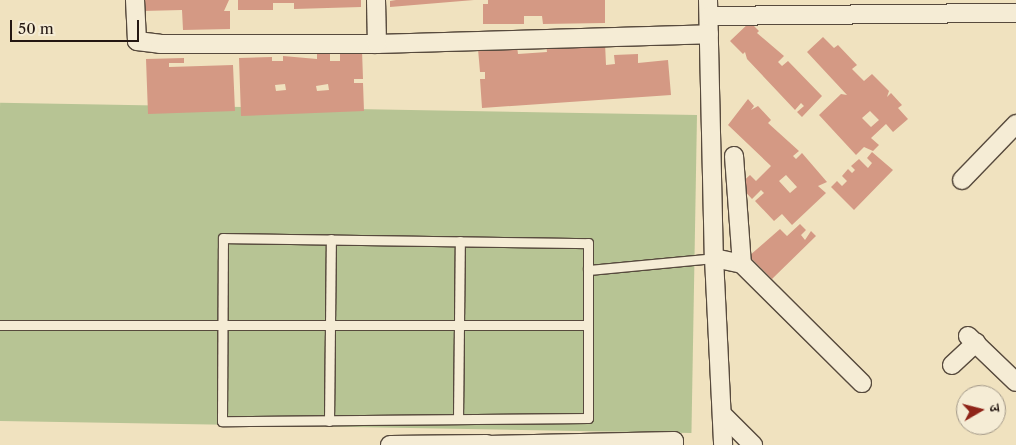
<!DOCTYPE html>
<meta charset="utf-8">
<style>
body{margin:0}
#map{position:relative;width:1016px;height:445px;overflow:hidden;background:#f0e2bf;font-family:"Libre Caslon Text","Noto Serif Devanagari",serif}
div>[style]{position:absolute}
[style*='--x']{left:calc(var(--x)*1px);top:calc(var(--y)*1px);width:calc(var(--w)*1px);rotate:calc(var(--a)*1deg)}
.green>*{inset:0;background:#b7c494;transform-origin:0 0}
.building>*{inset:0;background:#d49984}
.roads{filter:drop-shadow(1px 0 #574a3d) drop-shadow(-1px 0 #574a3d) drop-shadow(0 1px #574a3d) drop-shadow(0 -1px #574a3d)}
.service>*{height:9px;margin:-4.5px;padding:0 4.5px;transform-origin:4.5px;border-radius:4.5px;background:#f5ecd5}
.minor>*{height:18px;margin:-9px;padding:0 9px;transform-origin:9px;border-radius:9px;background:#f5ecd5}
span{translate:-50% -50%;white-space:nowrap;text-align:center;line-height:1.15;-webkit-text-stroke:4.5px #f5ecd5;paint-order:stroke}
.north{position:absolute;left:956px;top:385px;width:50px;height:50px;box-sizing:border-box;background:#f5ecd5;border:1px solid #a19787;border-radius:50%;rotate:82deg;font-size:14px;font-weight:700;line-height:20px;text-align:center;color:#241712}
.north::after{content:'';display:block;margin:auto;width:18px;height:22px;background:#8f2418;clip-path:polygon(50% 0,100% 100%,50% 72%,0 100%)}
.scale{position:absolute;left:10px;top:20px;width:129px;height:22px;box-sizing:border-box;border:2px solid #241712;border-top:0;padding-left:6px;font-size:15px;line-height:18px;white-space:nowrap;color:#241712;-webkit-text-stroke:4px #f5ecd5;paint-order:stroke}
</style>
<div id="map">
<div class="green">
<i style="left:697px;top:115px;width:318px;height:697px;rotate:91deg"></i>
</div>
<div class="building">
<i style="clip-path:polygon(141px 0,229px 0,224px 11px,230px 11px,230px 29px,183px 30px,182px 10px,142px 11px)"></i>
<i style="clip-path:polygon(238px 0,361px 0,361px 7px,294px 9px,294px 3px,273px 3px,273px 10px,238px 10px)"></i>
<i style="clip-path:polygon(474px 0,390px 7px,390px 1px,396px 0)"></i>
<i style="clip-path:polygon(488px 0,605px 0,605px 23px,543px 24px,542px 16px,524px 16px,524px 24px,483px 24px,483px 4px,488px 4px)"></i>
<i style="clip-path:polygon(750px 22px,759px 31px,757px 33px,784px 56px,778px 62px,782px 66px,788px 61px,822px 96px,802px 117px,797px 112px,804px 106px,801px 103px,795px 110px,747px 59px,745px 52px,743px 54px,730px 41px)"></i>
<i style="clip-path:polygon(evenodd,823px 37px,834px 48px,838px 45px,857px 65px,852px 69px,864px 81px,872px 74px,889px 91px,887px 97px,891px 93px,902px 105px,898px 108px,908px 119px,893px 132px,886px 124px,871px 138px,879px 145px,873px 151px,864px 147px,856px 155px,819px 115px,841px 94px,847px 95px,807px 52px,823px 37px,870px 111px,879px 120px,871px 127px,862px 118px,870px 111px)"></i>
<i style="clip-path:polygon(605px 43px,606px 65px,615px 64px,614px 55px,638px 54px,638px 63px,668px 60px,671px 95px,482px 108px,480px 79px,485px 79px,485px 72px,480px 72px,478px 49px,517px 46px,518px 54px,547px 52px,546px 44px)"></i>
<i style="clip-path:polygon(evenodd,362px 50px,363px 79px,354px 79px,354px 83px,363px 83px,364px 111px,241px 116px,239px 58px,272px 57px,272px 61px,283px 61px,283px 56px,317px 59px,317px 54px,330px 54px,330px 61px,340px 61px,340px 51px,362px 50px,285px 84px,286px 90px,276px 91px,275px 85px,285px 84px,362px 50px,328px 84px,329px 90px,317px 91px,316px 86px,328px 84px)"></i>
<i style="clip-path:polygon(184px 58px,184px 63px,169px 63px,169px 67px,233px 65px,235px 111px,148px 114px,146px 59px)"></i>
<i style="clip-path:polygon(evenodd,748px 99px,754px 106px,751px 110px,758px 106px,771px 120px,768px 123px,799px 151px,793px 156px,796px 159px,802px 153px,827px 182px,818px 186px,826px 193px,792px 225px,782px 214px,774px 221px,755px 201px,764px 193px,761px 190px,752px 199px,739px 185px,750px 175px,756px 181px,771px 166px,728px 125px,748px 99px,786px 175px,797px 187px,790px 193px,779px 181px,786px 175px)"></i>
<i style="clip-path:polygon(872px 152px,893px 170px,854px 210px,831px 187px,837px 181px,842px 186px,847px 181px,842px 176px,848px 169px,852px 173px,855px 170px,851px 166px,859px 159px,868px 168px,872px 163px,867px 158px)"></i>
<i style="clip-path:polygon(800px 224px,806px 230px,801px 235px,805px 240px,811px 231px,816px 236px,772px 279px,749px 256px,780px 229px,787px 236px)"></i>
</div>
<div class="roads">
<div class="service">
<i style="--x:223;--y:238;--w:365;--a:0.8"></i>
<i style="--x:588;--y:243;--w:175;--a:90"></i>
<i style="--x:588;--y:418;--w:366;--a:179.5"></i>
<i style="--x:222;--y:421;--w:183;--a:-89.7"></i>
<i style="--x:588;--y:270;--w:127;--a:-5.4"></i>
<i style="--x:0;--y:325;--w:588;--a:0"></i>
<i style="--x:458;--y:419;--w:178;--a:-89.4"></i>
<i style="--x:329;--y:421;--w:182;--a:-89.4"></i>
</div>
<div class="minor">
<i style="--x:135;--y:0;--w:41;--a:87.2"></i>
<i style="--x:137;--y:41;--w:23;--a:7"></i>
<i style="--x:160;--y:44;--w:217;--a:0"></i>
<i style="--x:377;--y:44;--w:332;--a:-1.7"></i>
<i style="--x:376;--y:0;--w:44;--a:88.7"></i>
<i style="--x:708;--y:0;--w:258;--a:88.7"></i>
<i style="--x:714;--y:258;--w:187;--a:87.2"></i>
<i style="--x:709;--y:16;--w:307;--a:-0.6"></i>
<i style="--x:734;--y:156;--w:108;--a:85.8"></i>
<i style="--x:962;--y:180;--w:78;--a:-46"></i>
<i style="--x:714;--y:258;--w:29;--a:12"></i>
<i style="--x:742;--y:264;--w:169;--a:44.8"></i>
<i style="--x:968;--y:336;--w:66;--a:43.8"></i>
<i style="--x:952;--y:365;--w:33;--a:-43"></i>
<i style="--x:722;--y:414;--w:44;--a:45"></i>
<i style="--x:390;--y:445;--w:97;--a:-0.6"></i>
<i style="--x:487;--y:445;--w:187;--a:-1.2"></i>
<i style="--x:674;--y:441;--w:4;--a:90"></i>
</div>
</div>
<div class="north">उ</div>
<div class="scale">50 m</div>
</div>
